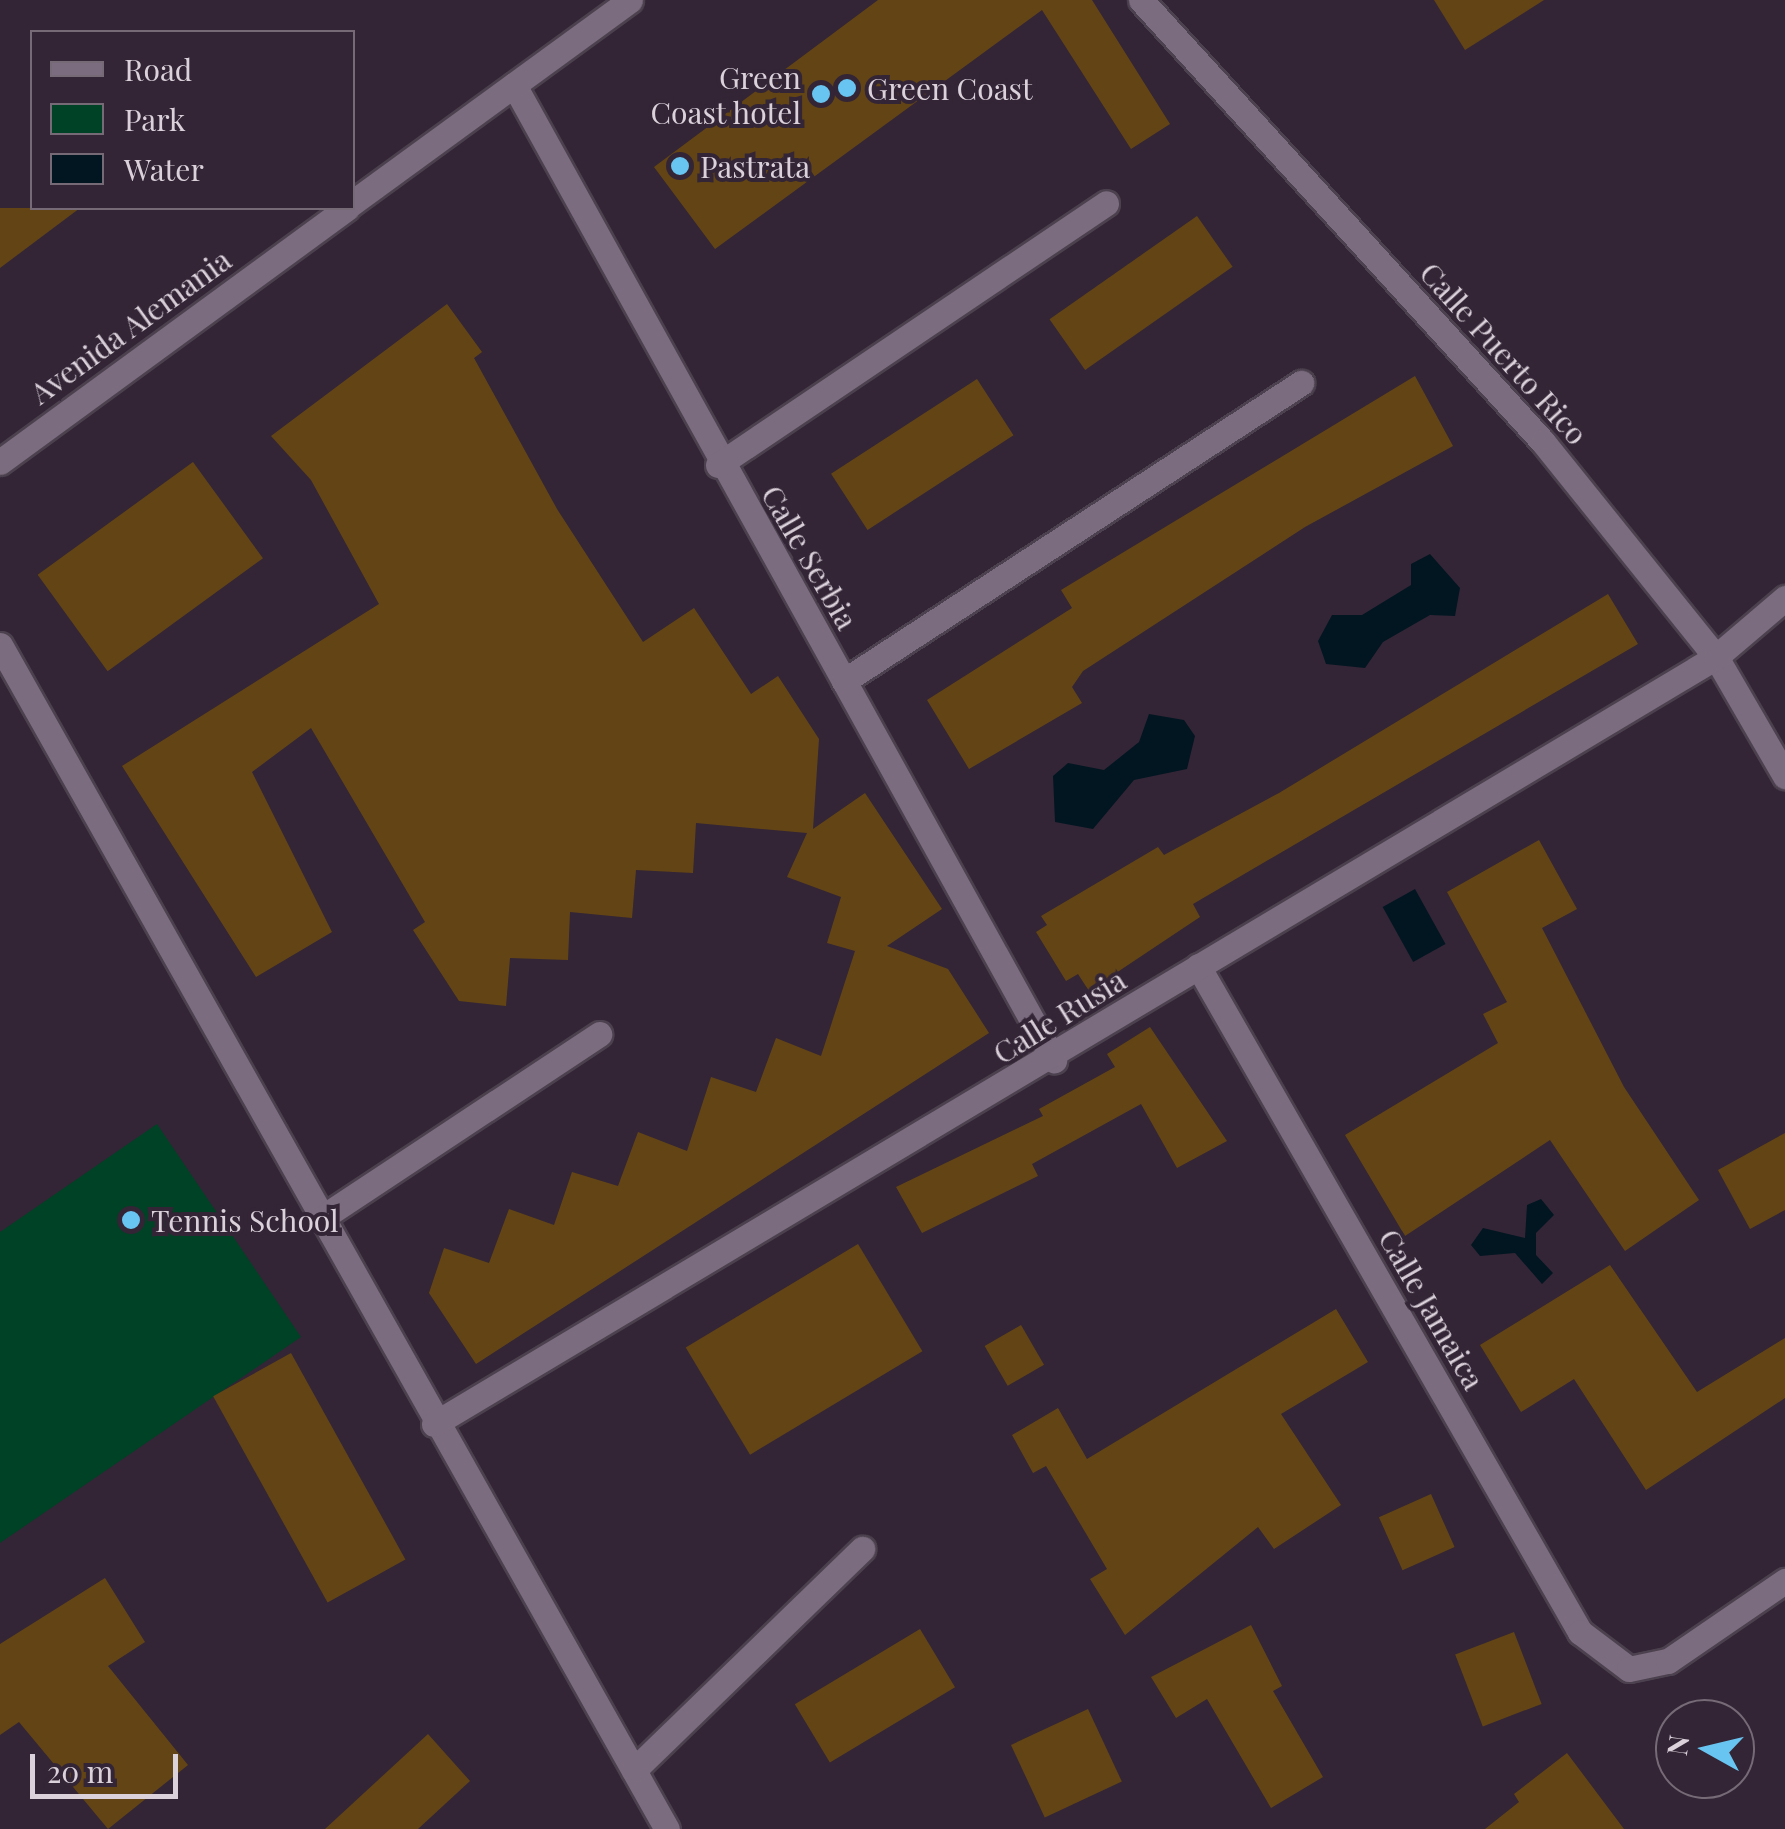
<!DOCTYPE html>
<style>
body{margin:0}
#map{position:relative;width:1785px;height:1829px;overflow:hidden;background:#332535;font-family:"Playfair Display",serif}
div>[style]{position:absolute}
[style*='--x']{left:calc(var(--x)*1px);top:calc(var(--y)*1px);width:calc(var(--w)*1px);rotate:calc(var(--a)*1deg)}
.green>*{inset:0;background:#004226}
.water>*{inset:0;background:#021622;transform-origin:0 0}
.building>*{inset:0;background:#634515;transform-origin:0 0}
.roads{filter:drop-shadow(2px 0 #4c414e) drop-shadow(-2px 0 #4c414e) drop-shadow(0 2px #4c414e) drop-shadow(0 -2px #4c414e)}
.minor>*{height:25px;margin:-12.5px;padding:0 12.5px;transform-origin:12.5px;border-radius:12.5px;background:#7c6c7f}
.dots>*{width:28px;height:28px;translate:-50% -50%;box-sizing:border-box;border:5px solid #332535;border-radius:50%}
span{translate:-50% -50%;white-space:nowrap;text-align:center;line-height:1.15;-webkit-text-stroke:8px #332535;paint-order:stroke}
.poi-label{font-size:30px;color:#dad1db}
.right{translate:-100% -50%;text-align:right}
.left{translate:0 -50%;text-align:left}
.street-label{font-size:30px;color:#dad1db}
.legend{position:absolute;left:30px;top:30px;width:325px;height:180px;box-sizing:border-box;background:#332535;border:2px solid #766a77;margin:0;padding:12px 18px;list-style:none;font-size:30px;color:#dad1db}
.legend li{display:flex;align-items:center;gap:20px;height:50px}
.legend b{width:50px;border:2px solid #766a77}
.north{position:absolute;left:1655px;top:1699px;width:100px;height:100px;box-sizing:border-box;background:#332535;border:2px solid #766a77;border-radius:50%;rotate:278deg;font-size:28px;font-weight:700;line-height:40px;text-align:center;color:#dad1db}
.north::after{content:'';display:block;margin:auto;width:35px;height:45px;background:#68c4f0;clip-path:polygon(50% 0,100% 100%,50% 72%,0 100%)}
.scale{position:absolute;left:30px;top:1754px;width:148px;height:45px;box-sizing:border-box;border:5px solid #dad1db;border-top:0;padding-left:12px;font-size:30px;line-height:35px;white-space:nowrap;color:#dad1db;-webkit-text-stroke:8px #332535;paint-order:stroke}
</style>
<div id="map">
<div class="green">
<i style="clip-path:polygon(157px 1124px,301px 1337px,0 1543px,0 1232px)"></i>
</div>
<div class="water">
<i style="clip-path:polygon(1430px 554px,1460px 588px,1455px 616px,1430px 615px,1383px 642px,1365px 668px,1326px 664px,1318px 641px,1332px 615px,1362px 615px,1411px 585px,1411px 564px)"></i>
<i style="clip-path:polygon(1149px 714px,1184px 720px,1195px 736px,1187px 769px,1134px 780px,1093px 829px,1055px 822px,1053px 776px,1068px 763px,1104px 770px,1139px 742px)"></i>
<i style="left:1415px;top:889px;width:63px;height:37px;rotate:61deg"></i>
<i style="clip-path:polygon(1541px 1199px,1554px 1215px,1536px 1233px,1536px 1255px,1553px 1273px,1542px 1284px,1515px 1253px,1480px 1256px,1471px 1245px,1483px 1228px,1525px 1238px,1527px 1205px)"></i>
</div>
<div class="building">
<i style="clip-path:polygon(878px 0,1092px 0,1170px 124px,1131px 149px,1042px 10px,715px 249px,654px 167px)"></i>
<i style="clip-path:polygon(1434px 0,1544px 0,1465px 50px)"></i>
<i style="clip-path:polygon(0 208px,80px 208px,0 268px)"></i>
<i style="left:1197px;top:216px;width:62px;height:180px;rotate:55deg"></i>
<i style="clip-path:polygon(447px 304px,482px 352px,474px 358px,557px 509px,643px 642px,694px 608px,751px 694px,778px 676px,819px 739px,813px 829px,865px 793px,942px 909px,887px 946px,948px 969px,989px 1033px,476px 1364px,429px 1293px,444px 1248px,489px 1263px,509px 1209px,554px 1225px,572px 1172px,618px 1186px,638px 1132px,687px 1151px,711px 1077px,756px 1092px,776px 1038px,821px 1056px,855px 951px,827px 943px,841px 897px,787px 877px,807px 833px,696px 823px,693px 873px,636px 870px,632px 918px,570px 912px,568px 960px,510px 958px,506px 1006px,459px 1001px,413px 930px,425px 922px,311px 728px,252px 772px,332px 932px,256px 977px,122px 766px,379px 604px,311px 480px,271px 436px)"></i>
<i style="clip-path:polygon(1415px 376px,1453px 446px,1305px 527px,1083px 671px,1072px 687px,1082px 703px,969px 769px,927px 700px,1072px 608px,1061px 590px)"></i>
<i style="left:977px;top:379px;width:67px;height:174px;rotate:57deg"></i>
<i style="left:193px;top:462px;width:119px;height:192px;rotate:54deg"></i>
<i style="clip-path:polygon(1608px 594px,1638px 644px,1193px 904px,1200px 917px,1089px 991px,1078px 974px,1066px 981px,1036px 932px,1047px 925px,1041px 916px,1158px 847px,1164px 855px,1279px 793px)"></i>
<i style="clip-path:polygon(1539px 840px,1577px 909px,1542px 928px,1624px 1087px,1699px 1200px,1625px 1251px,1550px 1140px,1405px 1236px,1345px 1135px,1498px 1043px,1483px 1014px,1507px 1002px,1447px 892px)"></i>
<i style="clip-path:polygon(1150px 1027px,1227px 1141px,1177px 1168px,1141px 1104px,1032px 1164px,1038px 1176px,922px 1233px,896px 1187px,1043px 1116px,1039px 1109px,1115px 1067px,1107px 1054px)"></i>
<i style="clip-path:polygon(1785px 1133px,1785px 1210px,1750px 1229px,1718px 1170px)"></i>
<i style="left:858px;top:1244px;width:125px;height:201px;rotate:59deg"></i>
<i style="clip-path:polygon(1610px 1265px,1697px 1392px,1785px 1338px,1785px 1398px,1646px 1490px,1574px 1379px,1521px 1412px,1480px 1345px)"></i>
<i style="clip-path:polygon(1336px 1309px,1368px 1362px,1281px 1414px,1341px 1505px,1274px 1549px,1258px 1527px,1125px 1635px,1090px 1579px,1107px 1569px,1046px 1466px,1033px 1473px,1012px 1435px,1058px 1408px,1087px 1459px)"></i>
<i style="left:1021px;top:1325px;width:46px;height:42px;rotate:60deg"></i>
<i style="left:291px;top:1353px;width:236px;height:89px;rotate:61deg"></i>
<i style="left:1431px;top:1494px;width:58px;height:57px;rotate:66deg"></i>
<i style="clip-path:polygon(105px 1578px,145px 1642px,108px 1666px,188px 1765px,108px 1829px,19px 1722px,0 1735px,0 1644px)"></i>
<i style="clip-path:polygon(1251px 1625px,1282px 1686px,1273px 1691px,1323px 1777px,1271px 1808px,1207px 1699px,1176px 1718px,1151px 1677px)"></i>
<i style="left:920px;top:1629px;width:68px;height:146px;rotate:59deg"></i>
<i style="left:1514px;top:1632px;width:77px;height:63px;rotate:69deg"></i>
<i style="left:1088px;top:1709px;width:80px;height:85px;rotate:65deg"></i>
<i style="clip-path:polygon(428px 1734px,470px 1781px,418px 1829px,325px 1829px)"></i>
<i style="clip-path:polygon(1567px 1753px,1624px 1829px,1485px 1829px,1519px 1802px,1514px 1794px)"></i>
</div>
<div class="roads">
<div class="minor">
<i style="--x:1141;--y:0;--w:597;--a:47.71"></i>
<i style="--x:1543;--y:442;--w:276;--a:51.2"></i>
<i style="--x:1716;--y:657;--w:138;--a:59.9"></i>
<i style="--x:514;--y:85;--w:1115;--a:61.02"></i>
<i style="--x:352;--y:203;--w:344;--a:-36.1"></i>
<i style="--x:0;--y:462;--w:430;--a:-36.2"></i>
<i style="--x:718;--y:465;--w:468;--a:-34"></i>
<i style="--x:0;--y:645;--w:1359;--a:60.61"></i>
<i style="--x:844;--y:681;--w:546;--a:-33.11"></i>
<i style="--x:1198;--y:966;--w:768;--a:60.16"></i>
<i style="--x:1580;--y:1632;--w:61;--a:37.1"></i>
<i style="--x:1629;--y:1669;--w:40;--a:-12"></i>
<i style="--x:1668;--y:1661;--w:142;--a:-34.4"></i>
<i style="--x:320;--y:1219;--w:335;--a:-33.5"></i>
<i style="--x:434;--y:1424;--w:1494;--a:-30.89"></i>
<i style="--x:1716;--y:657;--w:91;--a:-40.5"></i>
<i style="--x:634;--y:1770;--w:318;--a:-44.1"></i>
</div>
</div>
<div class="dots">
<i style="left:847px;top:88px;background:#68c4f0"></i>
<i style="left:821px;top:94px;background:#68c4f0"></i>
<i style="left:680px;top:166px;background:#68c4f0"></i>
<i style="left:131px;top:1220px;background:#68c4f0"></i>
</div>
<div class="poi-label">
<span class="right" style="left:801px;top:94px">Green<br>Coast hotel</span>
<span class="left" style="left:867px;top:88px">Green Coast</span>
<span class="left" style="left:700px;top:166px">Pastrata</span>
<span class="left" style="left:151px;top:1220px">Tennis School</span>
</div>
<div class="street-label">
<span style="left:130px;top:326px;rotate:-36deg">Avenida Alemania</span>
<span style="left:1504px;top:353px;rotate:48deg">Calle Puerto Rico</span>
<span style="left:810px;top:557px;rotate:60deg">Calle Serbia</span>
<span style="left:1059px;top:1016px;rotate:-32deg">Calle Rusia</span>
<span style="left:1432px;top:1309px;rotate:60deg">Calle Jamaica</span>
</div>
<ul class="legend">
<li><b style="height:12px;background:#7c6c7f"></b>Road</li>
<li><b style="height:28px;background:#004226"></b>Park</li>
<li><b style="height:28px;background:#021622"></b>Water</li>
</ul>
<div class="north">N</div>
<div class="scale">20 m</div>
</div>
